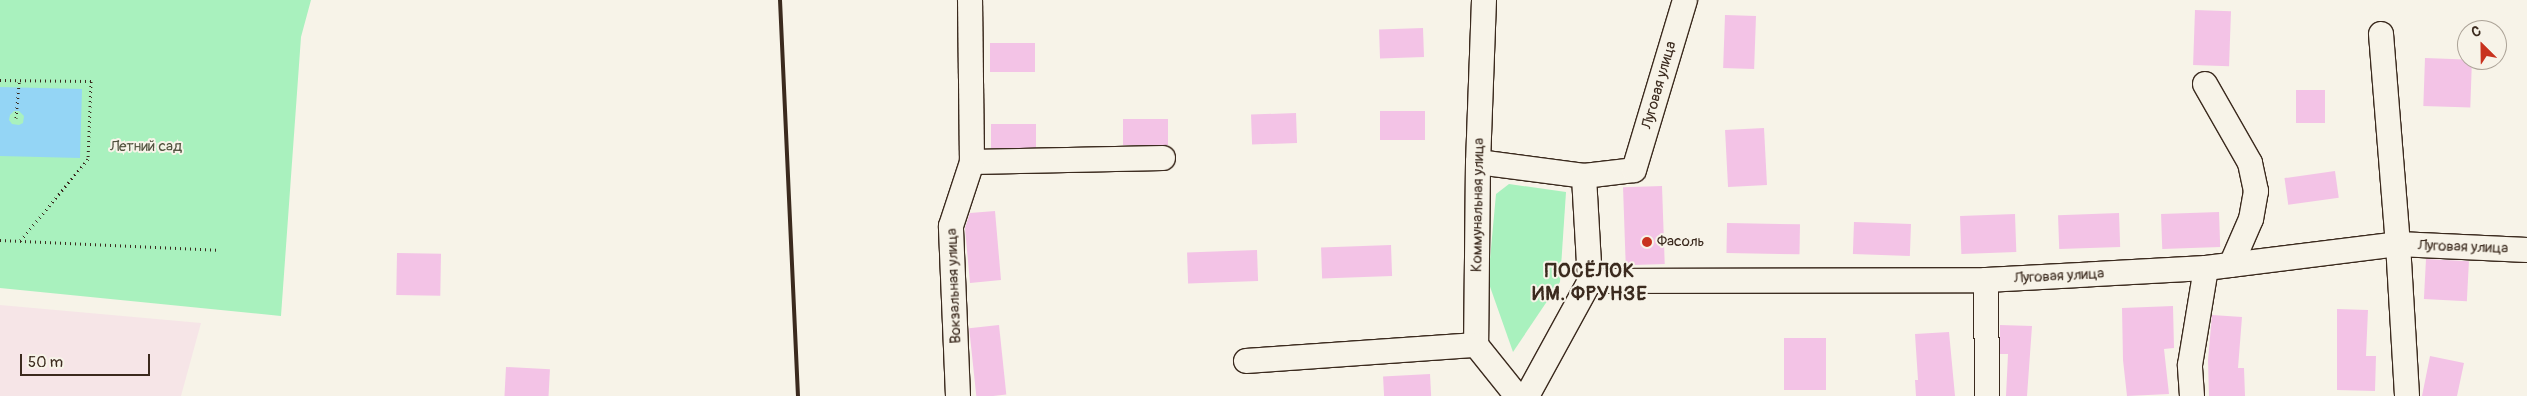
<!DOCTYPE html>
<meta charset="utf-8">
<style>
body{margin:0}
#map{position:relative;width:2527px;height:396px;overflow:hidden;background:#f7f3e8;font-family:Pangolin,sans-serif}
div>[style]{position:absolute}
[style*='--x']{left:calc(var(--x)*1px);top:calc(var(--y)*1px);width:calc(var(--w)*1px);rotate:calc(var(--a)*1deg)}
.built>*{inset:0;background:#f6e5e7}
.green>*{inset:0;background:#a9f1be}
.water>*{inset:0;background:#94d5f5}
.building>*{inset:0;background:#f3c3e6;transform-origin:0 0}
.path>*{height:3px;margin-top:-1.5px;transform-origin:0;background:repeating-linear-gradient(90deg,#3b2a1e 0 1px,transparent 0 5px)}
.roads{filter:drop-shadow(1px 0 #3b2a1e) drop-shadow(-1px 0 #3b2a1e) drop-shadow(0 1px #3b2a1e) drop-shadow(0 -1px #3b2a1e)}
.minor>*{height:24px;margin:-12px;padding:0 12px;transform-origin:12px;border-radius:12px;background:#f7f3e8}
.rail>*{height:4px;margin:-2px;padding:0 2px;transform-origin:2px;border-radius:2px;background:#3b2a1e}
.dots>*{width:14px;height:14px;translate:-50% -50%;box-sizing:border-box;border:2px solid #f7f3e8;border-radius:50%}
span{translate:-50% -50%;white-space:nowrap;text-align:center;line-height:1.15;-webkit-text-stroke:4px #f7f3e8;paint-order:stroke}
.street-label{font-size:15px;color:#3b2a1e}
.park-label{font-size:15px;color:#51523e}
.poi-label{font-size:15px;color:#3b2a1e}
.left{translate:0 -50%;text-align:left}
.district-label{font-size:20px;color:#3b2a1e;font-weight:700;letter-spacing:1px}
.north{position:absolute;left:2457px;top:20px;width:50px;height:50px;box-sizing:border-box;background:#f7f3e8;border:1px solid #aca397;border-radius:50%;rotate:337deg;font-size:14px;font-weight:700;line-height:20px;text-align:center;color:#3b2a1e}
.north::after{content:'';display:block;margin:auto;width:18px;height:22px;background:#c8321e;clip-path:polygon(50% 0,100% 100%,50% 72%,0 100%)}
.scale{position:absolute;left:20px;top:354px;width:130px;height:22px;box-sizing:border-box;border:2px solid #3b2a1e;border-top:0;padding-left:6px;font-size:15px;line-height:18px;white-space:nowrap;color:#3b2a1e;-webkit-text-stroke:4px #f7f3e8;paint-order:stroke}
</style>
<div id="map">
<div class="built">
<i style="clip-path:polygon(0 305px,201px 323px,181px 396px,0 396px)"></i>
</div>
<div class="green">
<i style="clip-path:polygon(0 0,311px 0,301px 37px,281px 316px,0 288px)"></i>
<i style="clip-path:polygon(1509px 184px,1566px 192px,1560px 282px,1513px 352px,1488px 281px,1496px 194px)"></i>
</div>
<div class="water">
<i style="clip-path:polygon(evenodd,0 87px,82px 89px,80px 158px,0 156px,0 87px,14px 111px,19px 111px,24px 116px,23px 123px,19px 125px,12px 124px,9px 120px,10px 115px,14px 111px)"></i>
</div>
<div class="building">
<i style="left:2195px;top:10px;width:36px;height:55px;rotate:2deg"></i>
<i style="left:1725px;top:15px;width:31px;height:53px;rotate:2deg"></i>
<i style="left:1423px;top:28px;width:29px;height:44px;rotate:88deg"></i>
<i style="left:1035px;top:43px;width:29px;height:45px;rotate:90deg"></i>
<i style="left:2425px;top:58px;width:47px;height:48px;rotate:2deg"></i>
<i style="left:2296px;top:90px;width:29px;height:33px"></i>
<i style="left:1380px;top:111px;width:45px;height:29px"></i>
<i style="left:1296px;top:113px;width:30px;height:45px;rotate:88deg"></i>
<i style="left:1168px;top:119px;width:26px;height:45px;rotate:90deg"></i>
<i style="left:991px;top:124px;width:45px;height:24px"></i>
<i style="left:1764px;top:128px;width:57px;height:39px;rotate:87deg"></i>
<i style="left:2335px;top:171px;width:27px;height:51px;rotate:82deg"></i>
<i style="left:1662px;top:186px;width:78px;height:39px;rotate:88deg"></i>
<i style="clip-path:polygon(995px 211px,1001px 280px,970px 283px,965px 228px,970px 213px)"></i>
<i style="left:2219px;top:212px;width:35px;height:58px;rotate:88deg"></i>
<i style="left:2119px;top:213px;width:34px;height:61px;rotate:88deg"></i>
<i style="left:2015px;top:214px;width:38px;height:55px;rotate:88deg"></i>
<i style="left:1854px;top:222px;width:57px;height:32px;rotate:2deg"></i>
<i style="left:1727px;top:223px;width:73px;height:30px;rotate:1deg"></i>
<i style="left:1391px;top:245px;width:31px;height:70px;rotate:88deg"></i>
<i style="left:1257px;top:250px;width:31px;height:70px;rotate:88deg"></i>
<i style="left:397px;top:253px;width:44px;height:42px;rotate:1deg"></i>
<i style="left:2426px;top:259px;width:43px;height:40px;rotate:3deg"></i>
<i style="clip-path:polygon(2173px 306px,2174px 348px,2164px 349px,2169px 394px,2127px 396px,2123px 360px,2122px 308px)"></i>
<i style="clip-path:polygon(2337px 309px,2368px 310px,2366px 356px,2376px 356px,2375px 391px,2337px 390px)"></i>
<i style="clip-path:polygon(2212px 315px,2242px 317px,2238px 368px,2244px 368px,2245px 396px,2209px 396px,2208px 360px)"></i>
<i style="left:999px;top:325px;width:70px;height:30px;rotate:84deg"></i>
<i style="clip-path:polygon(2000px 325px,2032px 326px,2027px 396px,2006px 396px,2008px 354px,2000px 354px)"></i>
<i style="clip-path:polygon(1949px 332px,1955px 396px,1916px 396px,1915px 380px,1918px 380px,1915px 334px)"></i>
<i style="left:1784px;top:338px;width:42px;height:52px"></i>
<i style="clip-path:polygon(2430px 356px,2464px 363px,2457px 396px,2422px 396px)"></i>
<i style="left:506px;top:367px;width:44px;height:29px;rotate:3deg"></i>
<i style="left:1430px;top:374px;width:22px;height:47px;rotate:87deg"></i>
</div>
<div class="path">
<i style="--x:0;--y:80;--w:91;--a:0.6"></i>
<i style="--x:91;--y:81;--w:78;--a:92.2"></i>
<i style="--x:88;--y:159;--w:107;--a:129.7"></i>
<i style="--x:16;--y:118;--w:38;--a:-85"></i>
<i style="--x:0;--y:240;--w:217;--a:2.6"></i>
</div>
<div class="roads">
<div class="minor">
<i style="--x:1484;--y:0;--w:162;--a:92.1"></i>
<i style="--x:1478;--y:162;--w:183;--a:90.6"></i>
<i style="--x:1476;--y:345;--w:65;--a:51.2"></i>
<i style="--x:2381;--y:34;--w:211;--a:85.4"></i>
<i style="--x:2398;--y:244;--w:152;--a:86.6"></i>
<i style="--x:2205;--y:84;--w:91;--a:60.3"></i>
<i style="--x:2250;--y:163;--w:29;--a:78"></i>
<i style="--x:2256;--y:191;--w:28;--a:100"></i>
<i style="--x:2251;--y:219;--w:50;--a:113.5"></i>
<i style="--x:972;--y:162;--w:191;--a:-1.2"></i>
<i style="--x:1478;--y:162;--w:107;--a:7.5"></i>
<i style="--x:1584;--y:176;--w:50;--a:-6.8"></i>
<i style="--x:1634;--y:170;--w:177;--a:-73.3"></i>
<i style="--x:1986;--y:280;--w:116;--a:89.5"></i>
<i style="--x:1590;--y:281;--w:396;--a:-0.1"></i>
<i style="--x:1986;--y:280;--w:220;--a:-3.1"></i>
<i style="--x:2206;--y:268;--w:193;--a:-7.1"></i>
<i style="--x:2398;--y:244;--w:129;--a:2.7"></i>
<i style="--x:1246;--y:361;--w:231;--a:-4"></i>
<i style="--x:958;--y:396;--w:170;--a:-92.4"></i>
<i style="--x:951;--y:226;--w:67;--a:-71.8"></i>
<i style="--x:972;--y:162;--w:162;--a:-90.7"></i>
<i style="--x:1527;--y:396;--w:131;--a:-61.3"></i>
<i style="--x:1590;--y:281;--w:105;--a:-93.3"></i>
<i style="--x:2192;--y:396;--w:31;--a:-94"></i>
<i style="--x:2190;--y:365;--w:98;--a:-80.6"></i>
</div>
</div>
<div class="rail">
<i style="--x:780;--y:0;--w:396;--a:87.4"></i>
</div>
<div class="dots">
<i style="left:1647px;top:242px;background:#c8321e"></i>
</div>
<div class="street-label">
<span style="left:1659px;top:85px;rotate:-74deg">Луговая улица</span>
<span style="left:1478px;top:205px;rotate:-89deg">Коммунальная улица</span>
<span style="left:2463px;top:247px;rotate:2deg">Луговая улица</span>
<span style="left:2059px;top:276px;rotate:-3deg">Луговая улица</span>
<span style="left:954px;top:286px;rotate:-92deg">Вокзальная улица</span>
</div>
<div class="park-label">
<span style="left:146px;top:147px">Летний сад</span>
</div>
<div class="poi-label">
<span class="left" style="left:1657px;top:242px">Фасоль</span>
</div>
<div class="district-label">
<span style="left:1590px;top:282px">ПОСЁЛОК<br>ИМ. ФРУНЗЕ</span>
</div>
<div class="north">С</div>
<div class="scale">50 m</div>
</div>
